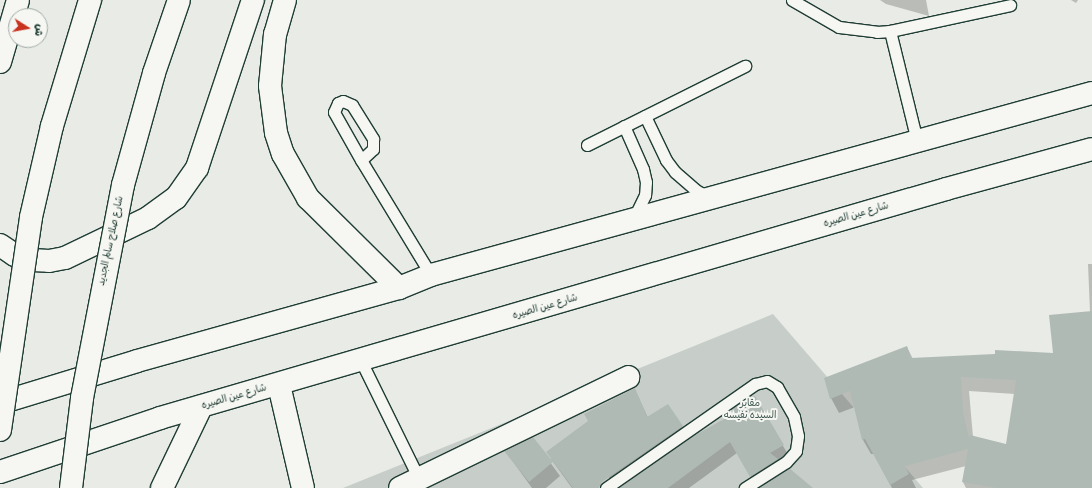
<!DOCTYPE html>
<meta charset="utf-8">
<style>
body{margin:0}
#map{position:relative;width:1092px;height:488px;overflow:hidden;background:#e9ebe7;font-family:Pangolin,"Playpen Sans Arabic",sans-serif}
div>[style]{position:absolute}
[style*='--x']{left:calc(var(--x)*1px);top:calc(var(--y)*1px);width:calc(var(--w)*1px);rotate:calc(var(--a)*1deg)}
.green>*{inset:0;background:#c7cec9}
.shadow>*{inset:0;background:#0003}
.building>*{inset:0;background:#b0bab5}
.roads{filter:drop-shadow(1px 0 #1f3d34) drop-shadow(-1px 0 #1f3d34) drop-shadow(0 1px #1f3d34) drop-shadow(0 -1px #1f3d34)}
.lane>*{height:11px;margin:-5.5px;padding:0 5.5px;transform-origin:5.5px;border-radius:5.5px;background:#f6f6f2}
.street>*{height:22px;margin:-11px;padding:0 11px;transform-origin:11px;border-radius:11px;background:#f6f6f2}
.primary>*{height:22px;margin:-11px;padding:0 11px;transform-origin:11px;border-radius:11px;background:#f6f6f2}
.highway>*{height:22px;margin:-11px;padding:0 11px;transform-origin:11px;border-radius:11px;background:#f6f6f2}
.bridges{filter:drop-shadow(1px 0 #1f3d34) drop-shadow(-1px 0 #1f3d34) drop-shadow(0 1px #1f3d34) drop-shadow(0 -1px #1f3d34)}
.highway-bridge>*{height:22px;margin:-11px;padding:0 11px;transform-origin:11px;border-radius:11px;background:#f6f6f2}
span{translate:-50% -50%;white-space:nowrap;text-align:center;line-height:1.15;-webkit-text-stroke:4px #f6f6f2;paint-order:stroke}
.street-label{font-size:10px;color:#1f3d34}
.park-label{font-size:10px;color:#415a52}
.north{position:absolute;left:8px;top:8px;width:40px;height:40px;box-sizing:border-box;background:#f6f6f2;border:1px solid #a0aca6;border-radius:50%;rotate:101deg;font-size:11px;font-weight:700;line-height:16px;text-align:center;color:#1f3d34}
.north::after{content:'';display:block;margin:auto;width:14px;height:18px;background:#c8321e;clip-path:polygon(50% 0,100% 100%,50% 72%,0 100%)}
</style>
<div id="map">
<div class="green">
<i style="clip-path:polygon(773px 314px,923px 488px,343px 488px)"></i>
</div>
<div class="shadow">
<i style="clip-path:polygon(880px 0,926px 0,929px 16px,886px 4px)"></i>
<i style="clip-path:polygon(1071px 0,1078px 0,1076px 3px)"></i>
<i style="clip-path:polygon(evenodd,1088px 264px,1092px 264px,1092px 488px,966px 488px,963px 482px,966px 466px,912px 480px,916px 488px,892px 488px,874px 454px,871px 454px,863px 440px,855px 407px,839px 413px,831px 398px,907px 347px,913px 359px,1054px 354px,1090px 312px,1088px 264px,969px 391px,1015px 394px,1007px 446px,973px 437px,969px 391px)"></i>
<i style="clip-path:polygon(638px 396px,648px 418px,682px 426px,686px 433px,613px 484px,602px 467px,572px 488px,551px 459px)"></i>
<i style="clip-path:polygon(754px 397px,789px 456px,779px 463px,783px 470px,757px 487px,737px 453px,689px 488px,620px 488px,736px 413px)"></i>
<i style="clip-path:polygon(533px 439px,560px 476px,546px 488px,532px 488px,506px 452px)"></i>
</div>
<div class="building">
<i style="clip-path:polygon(evenodd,1092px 311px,1092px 488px,997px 488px,962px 482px,968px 449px,905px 466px,909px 474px,890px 485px,865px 439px,862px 440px,850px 391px,830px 399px,824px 378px,907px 346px,911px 358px,995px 354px,995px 350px,1053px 353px,1049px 315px,1092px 311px,961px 377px,1016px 380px,1006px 444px,970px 435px,969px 438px,963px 413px,961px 377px)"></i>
<i style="clip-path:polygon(635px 388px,647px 417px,668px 404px,683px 426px,602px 482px,599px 488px,573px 488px,546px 452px,588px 421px,584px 414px)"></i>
<i style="clip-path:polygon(755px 396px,784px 445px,770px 453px,778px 459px,750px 477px,730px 442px,668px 488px,618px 488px,690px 438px,735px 413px,732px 409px)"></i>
<i style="clip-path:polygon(533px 437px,553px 462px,529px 482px,504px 451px)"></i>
<i style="clip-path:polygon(789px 468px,813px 488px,758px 488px)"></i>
</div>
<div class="roads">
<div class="lane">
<i style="--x:792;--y:0;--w:54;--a:29.9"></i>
<i style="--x:839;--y:27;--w:38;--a:7"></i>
<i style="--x:877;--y:32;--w:13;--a:-4"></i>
<i style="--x:890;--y:31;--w:123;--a:-12.2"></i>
<i style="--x:890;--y:31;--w:113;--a:76.2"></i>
<i style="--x:343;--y:101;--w:10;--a:24"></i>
<i style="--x:352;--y:105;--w:40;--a:58"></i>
<i style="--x:373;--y:139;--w:10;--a:90"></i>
<i style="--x:373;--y:149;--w:16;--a:137"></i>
<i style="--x:361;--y:160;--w:55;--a:-119.4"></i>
<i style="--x:334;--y:112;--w:10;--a:-66"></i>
<i style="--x:338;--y:103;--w:5;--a:-22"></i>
<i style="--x:645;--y:116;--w:49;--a:64.5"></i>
<i style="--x:666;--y:160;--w:15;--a:53"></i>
<i style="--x:675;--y:172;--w:29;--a:41"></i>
<i style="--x:697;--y:191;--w:13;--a:27"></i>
<i style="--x:624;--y:126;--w:47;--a:66.2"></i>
<i style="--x:643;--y:169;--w:13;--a:77"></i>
<i style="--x:646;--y:182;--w:13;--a:94"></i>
<i style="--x:645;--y:195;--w:25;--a:116"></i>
<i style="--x:587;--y:145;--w:177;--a:-26.6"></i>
<i style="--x:361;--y:160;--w:135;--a:58.7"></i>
<i style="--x:361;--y:361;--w:134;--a:63.8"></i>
<i style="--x:606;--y:488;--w:182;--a:-34.9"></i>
<i style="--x:755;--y:384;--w:12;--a:-14"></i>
<i style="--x:767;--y:381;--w:12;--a:31"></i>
<i style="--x:777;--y:387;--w:34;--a:60"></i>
<i style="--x:794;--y:417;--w:19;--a:78"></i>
<i style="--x:798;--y:436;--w:15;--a:98"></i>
<i style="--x:796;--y:451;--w:15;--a:132"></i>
<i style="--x:786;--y:462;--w:49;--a:147.6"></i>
</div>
<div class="street">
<i style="--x:279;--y:385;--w:106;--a:76.9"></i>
<i style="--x:400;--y:488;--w:254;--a:-25.9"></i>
</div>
<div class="primary">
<i style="--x:285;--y:0;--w:35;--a:106"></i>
<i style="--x:275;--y:34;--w:52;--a:95.5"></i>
<i style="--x:270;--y:86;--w:47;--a:82.7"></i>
<i style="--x:276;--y:133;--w:22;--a:72"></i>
<i style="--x:283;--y:154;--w:51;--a:60.4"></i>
<i style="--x:308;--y:198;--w:128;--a:44.7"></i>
<i style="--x:0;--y:403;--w:143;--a:-17"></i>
<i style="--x:137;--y:361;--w:272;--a:-15.6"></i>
<i style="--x:399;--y:288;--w:35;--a:-22"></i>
<i style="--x:431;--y:275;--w:686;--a:-15.39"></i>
<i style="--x:0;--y:472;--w:169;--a:-18.6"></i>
<i style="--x:160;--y:418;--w:819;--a:-16.24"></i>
<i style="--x:946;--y:189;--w:151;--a:-15.3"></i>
</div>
<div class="highway">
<i style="--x:0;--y:62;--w:65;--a:-73.8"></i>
<i style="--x:0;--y:245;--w:18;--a:34"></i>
<i style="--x:15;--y:255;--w:18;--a:16"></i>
<i style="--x:32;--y:260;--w:17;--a:3"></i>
<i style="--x:49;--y:261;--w:16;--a:-11"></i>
<i style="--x:65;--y:258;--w:92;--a:-25.7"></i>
<i style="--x:148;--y:218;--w:34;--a:-36"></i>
<i style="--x:176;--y:198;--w:37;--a:-55"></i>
<i style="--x:197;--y:168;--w:177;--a:-71.6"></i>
<i style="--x:162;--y:488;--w:90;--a:-64.3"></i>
</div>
</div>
<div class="bridges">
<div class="highway-bridge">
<i style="--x:0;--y:430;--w:215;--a:-81.7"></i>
<i style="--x:31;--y:217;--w:93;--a:-77"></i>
<i style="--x:52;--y:126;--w:132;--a:-73.2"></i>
<i style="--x:71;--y:488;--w:91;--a:-83"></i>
<i style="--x:82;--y:398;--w:217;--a:-79.1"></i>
<i style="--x:123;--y:185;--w:116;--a:-74.5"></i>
<i style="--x:154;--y:73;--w:77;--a:-71.1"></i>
</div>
</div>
<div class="street-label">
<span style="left:856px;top:215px;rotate:-16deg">شارع عين الصيره</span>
<span style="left:111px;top:241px;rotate:-78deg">شارع صلاح سالم الجديد</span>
<span style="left:545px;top:307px;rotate:-16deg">شارع عين الصيره</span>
<span style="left:234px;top:397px;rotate:-16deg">شارع عين الصيره</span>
</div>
<div class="park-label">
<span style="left:750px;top:409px">مقابر<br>السيده نفيسه</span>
</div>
<div class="north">ش</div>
</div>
